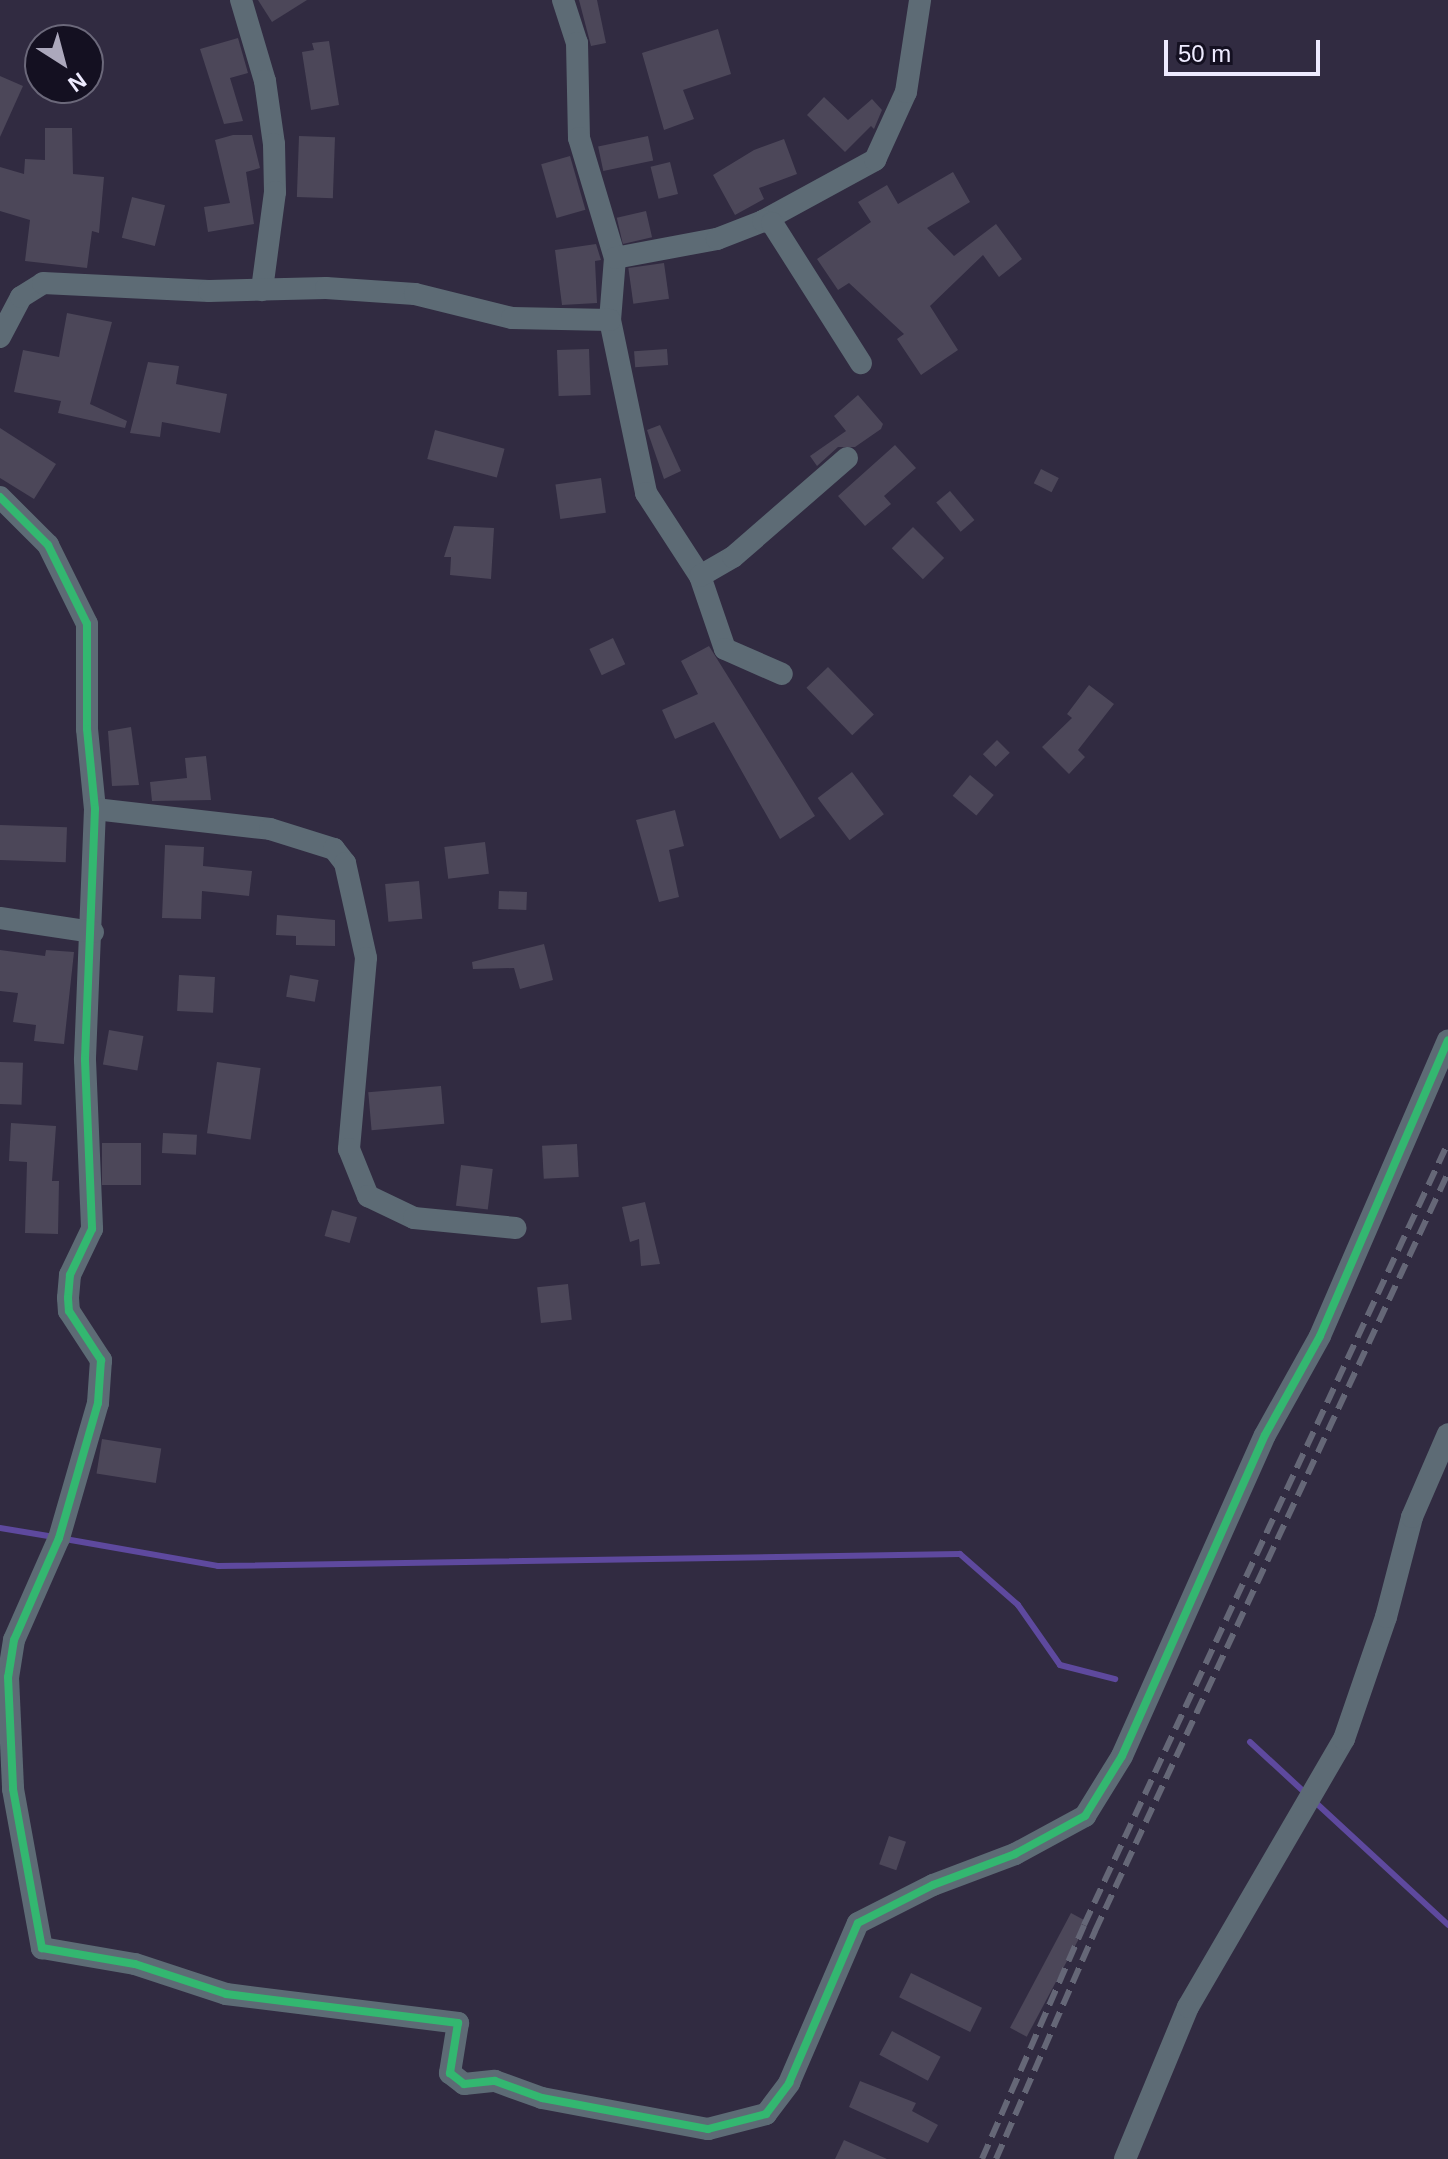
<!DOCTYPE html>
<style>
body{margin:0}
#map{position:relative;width:1448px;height:2159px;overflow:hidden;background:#312b41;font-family:Arial,sans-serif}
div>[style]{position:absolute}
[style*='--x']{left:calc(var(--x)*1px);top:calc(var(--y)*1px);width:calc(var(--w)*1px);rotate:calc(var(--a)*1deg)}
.stream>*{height:6px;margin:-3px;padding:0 3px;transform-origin:3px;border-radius:3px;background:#5e499e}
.building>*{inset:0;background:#4c4759;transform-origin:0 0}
.minor>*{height:22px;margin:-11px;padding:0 11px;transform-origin:11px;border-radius:11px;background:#5d6b75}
.rail>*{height:6px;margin-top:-3px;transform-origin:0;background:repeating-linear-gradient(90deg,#656777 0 16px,transparent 0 24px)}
.cycleway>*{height:8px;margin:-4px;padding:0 4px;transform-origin:4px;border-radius:4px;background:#33b770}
span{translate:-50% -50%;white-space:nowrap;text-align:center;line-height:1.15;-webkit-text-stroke:6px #141021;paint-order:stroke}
.north{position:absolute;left:24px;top:24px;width:80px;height:80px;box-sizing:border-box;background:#141021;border:2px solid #6b687a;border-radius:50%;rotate:144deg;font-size:22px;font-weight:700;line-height:32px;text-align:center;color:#eeebff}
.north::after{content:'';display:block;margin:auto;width:28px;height:36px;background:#aca8bc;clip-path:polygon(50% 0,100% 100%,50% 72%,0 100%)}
.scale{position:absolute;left:1164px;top:40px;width:156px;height:36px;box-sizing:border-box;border:4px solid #eeebff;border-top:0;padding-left:10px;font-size:24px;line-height:28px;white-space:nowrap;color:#eeebff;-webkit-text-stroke:6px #141021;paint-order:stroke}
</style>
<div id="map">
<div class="stream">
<i style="--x:0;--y:1528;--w:55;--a:9.5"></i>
<i style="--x:65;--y:1539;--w:155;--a:10"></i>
<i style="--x:218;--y:1566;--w:742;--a:-0.93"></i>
<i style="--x:960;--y:1554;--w:77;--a:41.3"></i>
<i style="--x:1018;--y:1605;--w:73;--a:55"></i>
<i style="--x:1060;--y:1665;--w:57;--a:14.3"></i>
<i style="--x:1250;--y:1742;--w:270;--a:42.7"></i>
</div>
<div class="building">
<i style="clip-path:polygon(258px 0,307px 0,272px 22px)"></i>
<i style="clip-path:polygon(579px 0,597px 0,606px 43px,591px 46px)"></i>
<i style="clip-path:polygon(718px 29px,731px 74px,683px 90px,694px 119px,664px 130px,642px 53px)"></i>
<i style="clip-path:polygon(238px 38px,248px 73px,230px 78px,243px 121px,224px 124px,200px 49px)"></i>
<i style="clip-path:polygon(329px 41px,339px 105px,311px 110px,302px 52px,314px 50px,312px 43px)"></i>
<i style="clip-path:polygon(0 76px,23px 86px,0 137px)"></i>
<i style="clip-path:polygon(824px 97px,848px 120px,872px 99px,882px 110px,874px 129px,871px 126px,845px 152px,807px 115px)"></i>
<i style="clip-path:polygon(45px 128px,72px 128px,73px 174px,104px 177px,99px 233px,92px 231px,87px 268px,25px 261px,30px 220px,0 211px,0 167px,24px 174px,25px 159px,45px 160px)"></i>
<i style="clip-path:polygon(233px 135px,252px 135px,260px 168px,246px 172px,254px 224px,208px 232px,204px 207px,230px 203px,215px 140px)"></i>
<i style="left:299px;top:136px;width:36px;height:61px;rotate:2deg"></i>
<i style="left:648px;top:136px;width:25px;height:51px;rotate:78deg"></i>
<i style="clip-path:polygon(784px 139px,797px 174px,759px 188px,764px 199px,735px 215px,713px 175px,754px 150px)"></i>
<i style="left:570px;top:156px;width:56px;height:30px;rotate:74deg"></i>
<i style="left:670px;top:162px;width:33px;height:20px;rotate:76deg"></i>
<i style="clip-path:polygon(953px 172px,970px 202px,927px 228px,954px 256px,996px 224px,1022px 259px,999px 277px,983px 255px,930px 306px,958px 350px,921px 375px,897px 339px,904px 334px,849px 283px,838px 290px,817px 259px,871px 222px,858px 202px,887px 185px,898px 204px)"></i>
<i style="left:132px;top:197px;width:34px;height:42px;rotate:14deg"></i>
<i style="left:646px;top:211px;width:27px;height:30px;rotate:77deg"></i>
<i style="clip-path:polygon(596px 244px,601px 260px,595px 261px,597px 303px,562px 305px,555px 250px)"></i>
<i style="left:664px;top:263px;width:36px;height:36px;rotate:82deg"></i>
<i style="clip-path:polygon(67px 313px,112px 322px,90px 404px,127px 421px,125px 428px,58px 413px,61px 401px,14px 392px,23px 350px,59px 357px)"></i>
<i style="left:589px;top:349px;width:46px;height:32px;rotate:88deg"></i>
<i style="left:667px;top:349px;width:16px;height:33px;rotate:86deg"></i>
<i style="clip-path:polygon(148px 362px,179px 366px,176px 384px,227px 394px,220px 433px,162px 422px,160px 437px,130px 433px)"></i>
<i style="clip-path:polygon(858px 395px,883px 424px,881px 429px,855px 447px,838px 447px,817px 466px,810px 456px,846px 431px,834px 416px)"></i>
<i style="clip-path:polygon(660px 425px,681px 471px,664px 479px,647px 430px)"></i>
<i style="clip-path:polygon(0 428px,56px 464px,34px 499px,0 478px)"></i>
<i style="left:435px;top:430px;width:72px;height:30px;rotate:15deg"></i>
<i style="clip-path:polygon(895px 445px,916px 468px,884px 496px,891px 504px,865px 526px,838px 496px)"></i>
<i style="left:1041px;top:469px;width:20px;height:16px;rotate:27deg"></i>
<i style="left:601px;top:478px;width:35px;height:46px;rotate:82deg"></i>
<i style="left:950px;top:491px;width:38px;height:18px;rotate:50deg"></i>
<i style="clip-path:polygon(454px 526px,494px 528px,491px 579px,450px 575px,451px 557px,444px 557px)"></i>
<i style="left:913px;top:527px;width:44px;height:30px;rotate:45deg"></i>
<i style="left:613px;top:638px;width:29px;height:26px;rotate:65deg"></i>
<i style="clip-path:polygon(709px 646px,815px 816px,780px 839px,714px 722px,675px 739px,662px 710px,698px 694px,681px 661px)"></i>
<i style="left:828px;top:667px;width:66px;height:30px;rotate:46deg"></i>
<i style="clip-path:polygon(1089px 685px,1114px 704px,1078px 750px,1085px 757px,1069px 774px,1042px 747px,1072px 718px,1067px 714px)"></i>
<i style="clip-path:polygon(131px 727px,139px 785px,112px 786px,108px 731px)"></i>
<i style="left:997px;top:740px;width:18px;height:20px;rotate:45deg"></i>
<i style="clip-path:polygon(206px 756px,211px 800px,152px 801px,150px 782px,187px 778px,185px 758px)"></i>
<i style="left:852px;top:772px;width:53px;height:43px;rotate:53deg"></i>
<i style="left:970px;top:775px;width:31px;height:27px;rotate:40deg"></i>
<i style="clip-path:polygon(675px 810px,684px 846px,669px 850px,679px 897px,659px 902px,636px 820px)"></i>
<i style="left:0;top:825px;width:67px;height:35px;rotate:2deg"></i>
<i style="left:485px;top:842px;width:32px;height:41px;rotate:83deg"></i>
<i style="clip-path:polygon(165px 845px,204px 847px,203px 866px,252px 871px,249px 896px,202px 891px,201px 919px,162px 918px)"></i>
<i style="left:419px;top:881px;width:38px;height:34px;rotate:85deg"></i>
<i style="left:499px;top:891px;width:28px;height:18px;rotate:2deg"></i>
<i style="clip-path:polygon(277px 915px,335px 920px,335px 946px,296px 945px,296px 936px,276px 935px)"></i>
<i style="clip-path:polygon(544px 944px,553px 980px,520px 989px,514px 968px,473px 969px,472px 962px)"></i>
<i style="clip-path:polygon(0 950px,45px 956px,46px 950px,74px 952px,64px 1044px,34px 1041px,36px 1025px,13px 1022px,18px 993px,0 991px)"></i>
<i style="left:179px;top:975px;width:36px;height:36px;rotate:3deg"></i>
<i style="left:290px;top:975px;width:29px;height:22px;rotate:10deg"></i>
<i style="left:109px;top:1030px;width:35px;height:35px;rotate:10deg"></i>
<i style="left:0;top:1062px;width:23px;height:42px;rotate:2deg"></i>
<i style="left:217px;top:1062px;width:44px;height:72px;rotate:8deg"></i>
<i style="left:441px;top:1086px;width:38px;height:73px;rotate:85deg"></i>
<i style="clip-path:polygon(11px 1123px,56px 1126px,52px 1181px,59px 1181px,58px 1234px,25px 1233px,27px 1162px,9px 1161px)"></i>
<i style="left:163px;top:1133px;width:34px;height:20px;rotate:3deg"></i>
<i style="left:141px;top:1143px;width:42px;height:39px;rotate:90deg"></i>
<i style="left:577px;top:1144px;width:33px;height:35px;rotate:87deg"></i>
<i style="left:461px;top:1165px;width:32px;height:41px;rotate:7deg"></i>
<i style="clip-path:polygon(645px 1202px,660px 1264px,641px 1266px,639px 1239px,630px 1242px,622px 1207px)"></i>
<i style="left:332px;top:1210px;width:26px;height:27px;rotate:16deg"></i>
<i style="left:568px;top:1284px;width:36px;height:31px;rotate:84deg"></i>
<i style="left:102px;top:1439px;width:60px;height:35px;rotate:9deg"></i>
<i style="left:889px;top:1836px;width:18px;height:30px;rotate:19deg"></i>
<i style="left:1071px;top:1913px;width:19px;height:130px;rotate:28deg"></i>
<i style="left:911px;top:1973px;width:79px;height:27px;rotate:26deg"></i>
<i style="left:892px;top:2031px;width:55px;height:27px;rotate:28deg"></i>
<i style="clip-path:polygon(860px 2081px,916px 2103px,912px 2111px,938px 2125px,928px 2143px,849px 2107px)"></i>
<i style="clip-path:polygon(844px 2140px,887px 2159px,835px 2159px)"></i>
</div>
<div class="minor">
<i style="--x:241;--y:0;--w:84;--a:73.5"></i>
<i style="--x:265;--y:81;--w:64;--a:81.9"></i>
<i style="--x:274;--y:144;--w:48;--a:88.8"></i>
<i style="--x:275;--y:192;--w:99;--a:97.6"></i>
<i style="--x:563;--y:0;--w:45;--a:72"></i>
<i style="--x:577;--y:43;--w:95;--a:88.8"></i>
<i style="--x:579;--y:138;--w:125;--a:73.3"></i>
<i style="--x:615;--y:258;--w:62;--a:94.6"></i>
<i style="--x:610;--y:320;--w:177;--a:78.2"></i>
<i style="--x:646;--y:493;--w:99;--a:57"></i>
<i style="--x:700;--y:576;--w:77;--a:71.1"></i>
<i style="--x:725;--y:649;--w:62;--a:23.7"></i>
<i style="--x:763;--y:221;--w:128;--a:-28.6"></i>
<i style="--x:875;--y:160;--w:75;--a:-65.5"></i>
<i style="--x:906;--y:92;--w:93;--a:-81.3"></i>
<i style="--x:615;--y:258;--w:104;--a:-10.6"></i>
<i style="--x:717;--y:239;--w:49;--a:-21.4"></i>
<i style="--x:763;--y:221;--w:9;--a:13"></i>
<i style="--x:772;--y:223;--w:166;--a:57.6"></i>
<i style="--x:0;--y:337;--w:45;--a:-62.3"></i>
<i style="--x:21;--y:297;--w:26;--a:-32"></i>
<i style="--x:43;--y:283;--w:166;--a:2.8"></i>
<i style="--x:209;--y:291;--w:117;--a:-1.5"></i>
<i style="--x:326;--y:288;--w:89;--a:3.9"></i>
<i style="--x:415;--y:294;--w:100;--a:13.9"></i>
<i style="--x:512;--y:318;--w:98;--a:1.2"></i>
<i style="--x:0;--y:497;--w:68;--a:45"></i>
<i style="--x:48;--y:545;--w:88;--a:63.7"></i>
<i style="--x:87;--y:624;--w:105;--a:90"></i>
<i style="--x:87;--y:729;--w:80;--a:84.3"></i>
<i style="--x:95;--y:809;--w:251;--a:92.3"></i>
<i style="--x:85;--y:1060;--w:169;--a:87.6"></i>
<i style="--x:92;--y:1229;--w:51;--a:115.6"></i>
<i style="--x:70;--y:1275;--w:23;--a:95"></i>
<i style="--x:68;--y:1298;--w:13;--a:86"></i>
<i style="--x:69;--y:1311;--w:59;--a:56.9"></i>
<i style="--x:101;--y:1360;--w:43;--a:94"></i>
<i style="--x:98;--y:1403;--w:141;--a:106.1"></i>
<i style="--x:59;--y:1538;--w:111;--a:113.8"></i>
<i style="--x:14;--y:1640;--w:37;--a:99"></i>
<i style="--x:8;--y:1677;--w:112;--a:87.4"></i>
<i style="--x:13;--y:1789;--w:162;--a:79.7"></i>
<i style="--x:42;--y:1948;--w:94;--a:9.8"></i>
<i style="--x:135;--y:1964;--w:96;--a:18.2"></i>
<i style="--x:226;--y:1994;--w:234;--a:7.1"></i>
<i style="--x:458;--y:2023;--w:51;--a:99.1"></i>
<i style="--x:450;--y:2073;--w:18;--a:38"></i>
<i style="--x:464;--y:2084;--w:31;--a:-6"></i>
<i style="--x:495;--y:2081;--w:50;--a:19.9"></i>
<i style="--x:542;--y:2098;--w:169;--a:10.6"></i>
<i style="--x:708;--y:2129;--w:60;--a:-14.5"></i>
<i style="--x:766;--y:2114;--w:39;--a:-53"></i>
<i style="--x:789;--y:2083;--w:174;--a:-66.7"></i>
<i style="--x:858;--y:1923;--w:84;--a:-26.9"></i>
<i style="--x:933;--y:1885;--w:88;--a:-20.7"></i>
<i style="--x:1015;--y:1854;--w:80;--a:-28.5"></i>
<i style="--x:1085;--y:1816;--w:70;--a:-58.3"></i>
<i style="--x:1122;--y:1756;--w:351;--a:-66"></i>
<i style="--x:1265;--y:1435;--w:113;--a:-60.9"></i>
<i style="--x:1320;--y:1336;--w:322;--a:-66.6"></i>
<i style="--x:700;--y:576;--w:38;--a:-30"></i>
<i style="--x:733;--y:557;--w:151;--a:-41"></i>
<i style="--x:95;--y:809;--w:176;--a:6.5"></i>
<i style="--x:270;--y:829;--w:67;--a:17.4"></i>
<i style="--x:334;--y:849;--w:18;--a:52"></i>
<i style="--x:345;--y:863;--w:97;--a:77.5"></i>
<i style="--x:366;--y:958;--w:192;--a:95.1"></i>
<i style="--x:349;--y:1149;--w:51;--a:68"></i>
<i style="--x:368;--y:1196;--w:51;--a:25.6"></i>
<i style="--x:414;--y:1218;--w:102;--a:5.6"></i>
<i style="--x:0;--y:918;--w:94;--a:8.6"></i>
<i style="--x:1125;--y:2159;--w:165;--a:-67.5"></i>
<i style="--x:1188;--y:2007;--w:310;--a:-59.8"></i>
<i style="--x:1344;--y:1739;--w:129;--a:-71"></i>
<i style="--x:1386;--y:1617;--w:103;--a:-75.4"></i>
<i style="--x:1412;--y:1517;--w:90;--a:-66.6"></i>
</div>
<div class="rail">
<i style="--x:982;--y:2159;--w:255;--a:-66.4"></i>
<i style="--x:1084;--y:1925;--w:863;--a:-65.04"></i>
<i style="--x:996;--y:2159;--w:249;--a:-66.5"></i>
<i style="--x:1095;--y:1931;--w:836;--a:-65.03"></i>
</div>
<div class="cycleway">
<i style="--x:0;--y:497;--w:68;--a:45"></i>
<i style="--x:48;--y:545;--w:88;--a:63.7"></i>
<i style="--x:87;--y:624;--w:105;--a:90"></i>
<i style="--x:87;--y:729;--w:80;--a:84.3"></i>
<i style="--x:95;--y:809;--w:251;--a:92.3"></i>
<i style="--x:85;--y:1060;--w:169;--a:87.6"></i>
<i style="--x:92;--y:1229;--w:51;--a:115.6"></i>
<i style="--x:70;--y:1275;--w:23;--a:95"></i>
<i style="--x:68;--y:1298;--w:13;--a:86"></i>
<i style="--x:69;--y:1311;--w:59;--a:56.9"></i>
<i style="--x:101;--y:1360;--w:43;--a:94"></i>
<i style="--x:98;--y:1403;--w:141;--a:106.1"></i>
<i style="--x:59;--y:1538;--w:111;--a:113.8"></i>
<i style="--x:14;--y:1640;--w:37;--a:99"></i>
<i style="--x:8;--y:1677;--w:112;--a:87.4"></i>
<i style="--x:13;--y:1789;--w:162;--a:79.7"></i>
<i style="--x:42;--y:1948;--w:94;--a:9.8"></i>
<i style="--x:135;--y:1964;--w:96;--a:18.2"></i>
<i style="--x:226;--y:1994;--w:234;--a:7.1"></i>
<i style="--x:458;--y:2023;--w:51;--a:99.1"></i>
<i style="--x:450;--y:2073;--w:18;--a:38"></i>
<i style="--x:464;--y:2084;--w:31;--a:-6"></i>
<i style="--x:495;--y:2081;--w:50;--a:19.9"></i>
<i style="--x:542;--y:2098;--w:169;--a:10.6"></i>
<i style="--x:708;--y:2129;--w:60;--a:-14.5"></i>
<i style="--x:766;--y:2114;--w:39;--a:-53"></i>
<i style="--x:789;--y:2083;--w:174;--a:-66.7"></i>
<i style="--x:858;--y:1923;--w:84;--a:-26.9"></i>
<i style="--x:933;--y:1885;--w:88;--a:-20.7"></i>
<i style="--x:1015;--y:1854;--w:80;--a:-28.5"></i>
<i style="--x:1085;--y:1816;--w:70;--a:-58.3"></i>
<i style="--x:1122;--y:1756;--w:351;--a:-66"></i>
<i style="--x:1265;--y:1435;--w:113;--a:-60.9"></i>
<i style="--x:1320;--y:1336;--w:322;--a:-66.6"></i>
</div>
<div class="north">N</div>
<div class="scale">50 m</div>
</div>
